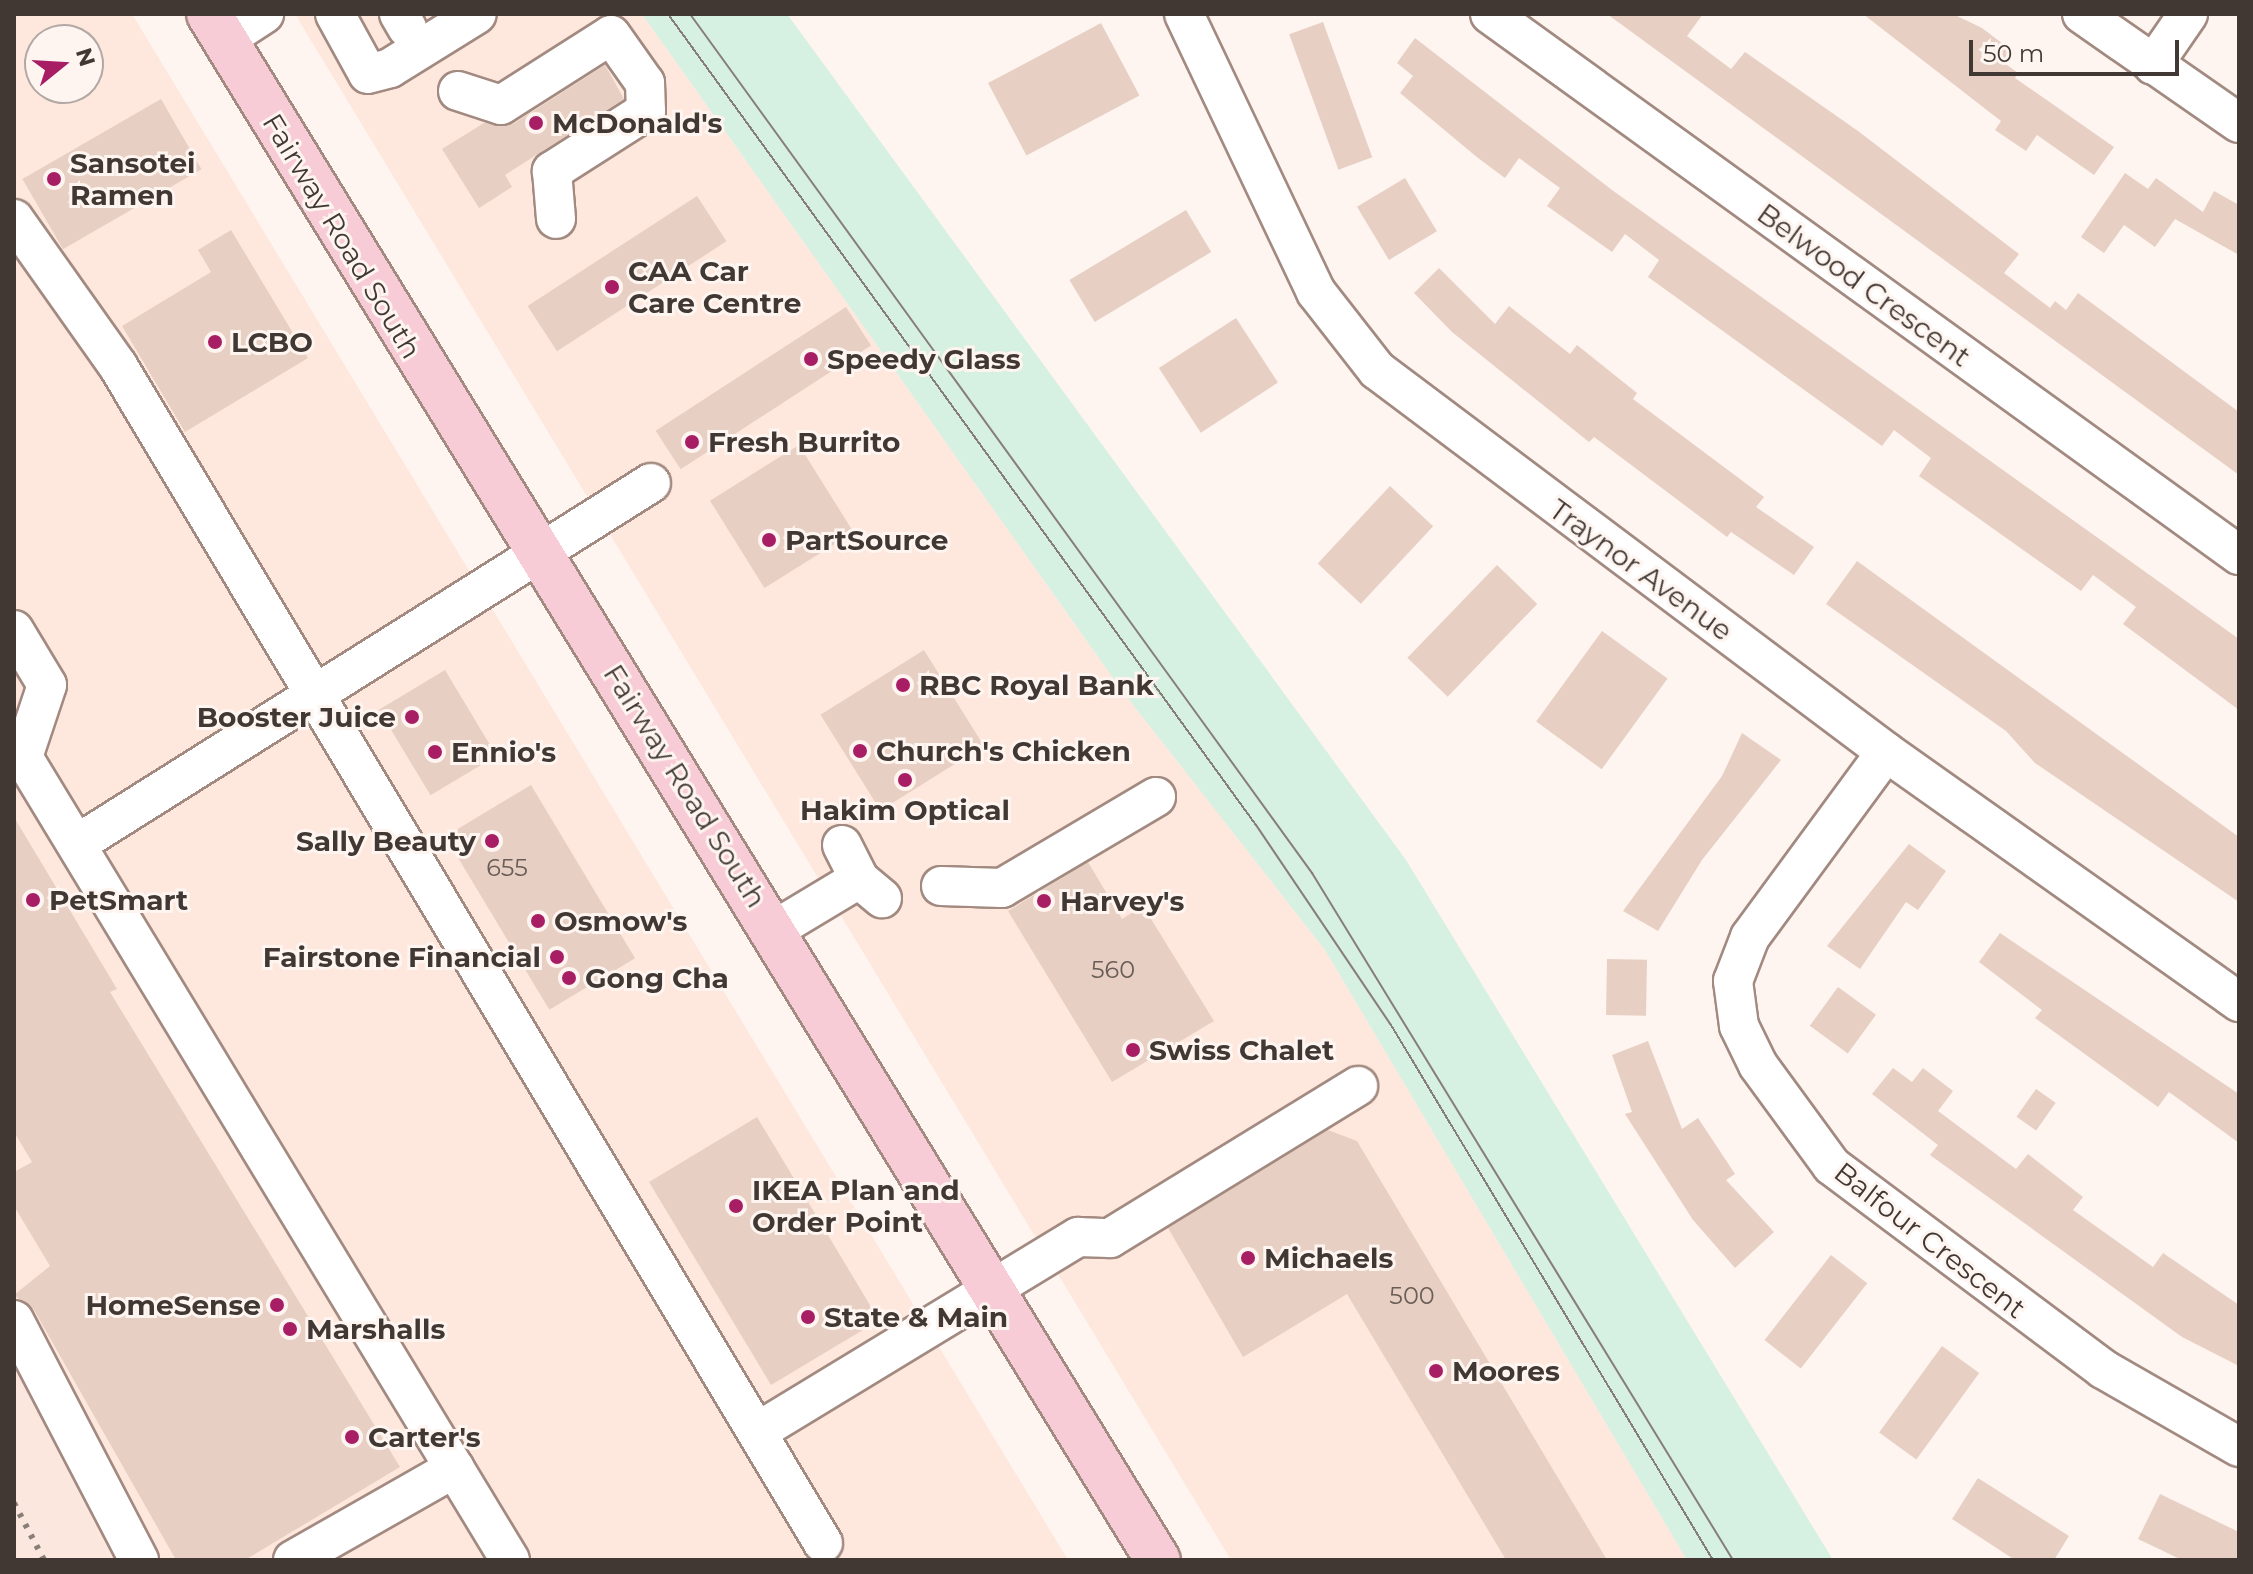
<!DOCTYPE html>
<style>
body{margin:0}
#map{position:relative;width:2253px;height:1574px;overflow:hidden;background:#fef4f0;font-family:Montserrat,sans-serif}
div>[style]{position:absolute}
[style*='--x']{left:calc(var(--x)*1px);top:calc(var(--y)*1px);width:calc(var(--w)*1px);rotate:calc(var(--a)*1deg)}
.commercial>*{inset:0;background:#fee7dc}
.built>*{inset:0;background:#fce7df}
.green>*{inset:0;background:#d6f0e1}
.building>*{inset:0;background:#e7d0c3;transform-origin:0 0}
.roads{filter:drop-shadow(2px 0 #a28a81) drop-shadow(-2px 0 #a28a81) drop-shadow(0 2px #a28a81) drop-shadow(0 -2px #a28a81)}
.minor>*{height:38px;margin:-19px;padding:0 19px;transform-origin:19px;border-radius:19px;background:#fff}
.major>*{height:44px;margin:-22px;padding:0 22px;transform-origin:22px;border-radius:22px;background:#f8ccd7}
.tram>*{height:2px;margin:-1px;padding:0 1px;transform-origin:1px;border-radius:1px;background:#877d79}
.rail>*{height:6px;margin-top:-3px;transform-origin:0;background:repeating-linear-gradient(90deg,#877d79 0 4px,transparent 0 12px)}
.dots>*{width:22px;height:22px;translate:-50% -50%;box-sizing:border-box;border:4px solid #fef4f0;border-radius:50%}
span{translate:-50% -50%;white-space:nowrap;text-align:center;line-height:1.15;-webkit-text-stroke:6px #fef4f0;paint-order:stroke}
.number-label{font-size:24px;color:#6a5d57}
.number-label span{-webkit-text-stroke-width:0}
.poi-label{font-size:28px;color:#413733;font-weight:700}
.left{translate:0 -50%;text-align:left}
.right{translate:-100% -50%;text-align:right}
.street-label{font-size:28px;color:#413733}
.frame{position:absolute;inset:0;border:16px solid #413733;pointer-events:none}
.north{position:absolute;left:24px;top:24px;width:80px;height:80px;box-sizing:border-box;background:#fef4f0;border:2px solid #b2a8a4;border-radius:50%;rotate:72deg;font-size:22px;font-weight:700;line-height:32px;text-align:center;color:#413733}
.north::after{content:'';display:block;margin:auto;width:28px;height:36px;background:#a71e65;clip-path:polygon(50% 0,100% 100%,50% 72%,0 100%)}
.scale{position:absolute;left:1969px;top:40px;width:210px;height:36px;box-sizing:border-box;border:4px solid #413733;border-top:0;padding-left:10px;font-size:24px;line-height:28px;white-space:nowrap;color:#413733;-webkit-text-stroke:6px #fef4f0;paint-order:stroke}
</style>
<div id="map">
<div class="commercial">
<i style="clip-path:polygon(evenodd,14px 14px,132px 14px,1068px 1560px,112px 1560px,14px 1363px,14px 14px,40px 40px,88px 40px,88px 88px,40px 88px,40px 40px)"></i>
<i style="clip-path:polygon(295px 14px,642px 14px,1123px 692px,1325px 950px,1687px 1560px,1231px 1560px)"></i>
</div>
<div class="built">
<i style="clip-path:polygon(14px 1363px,112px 1560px,18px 1560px,14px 1552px)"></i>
</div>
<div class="green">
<i style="clip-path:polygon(642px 14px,787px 14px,1406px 860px,1833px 1560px,1687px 1560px,1325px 950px,1123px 692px)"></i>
</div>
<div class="building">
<i style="clip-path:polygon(1607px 14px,1703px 14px,1687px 36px,1731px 69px,1745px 52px,1858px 131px,2019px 254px,2004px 273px,2050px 308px,2055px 301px,2066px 310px,2078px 293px,2239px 412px,2239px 475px)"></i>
<i style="clip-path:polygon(1863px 14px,1953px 14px,1982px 28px,2011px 50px,2003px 62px,2018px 73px,2015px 78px,2114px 147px,2094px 175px,2037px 135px,2026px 151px,1995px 130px,2001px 121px)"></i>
<i style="left:1323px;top:22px;width:144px;height:36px;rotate:70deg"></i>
<i style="left:1101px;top:23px;width:82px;height:128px;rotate:62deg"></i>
<i style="clip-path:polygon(1415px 38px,1612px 190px,2239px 639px,2239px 710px,2123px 624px,2136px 607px,2093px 575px,2081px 591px,1919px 476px,1931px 458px,1894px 430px,1882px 446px,1648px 277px,1659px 260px,1625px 234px,1612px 252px,1547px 206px,1560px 188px,1519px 158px,1505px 178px,1478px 158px,1400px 93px,1413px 76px,1397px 63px)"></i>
<i style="clip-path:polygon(605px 65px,624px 99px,505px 175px,512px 187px,479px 208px,442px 149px,484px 123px,513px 124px)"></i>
<i style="left:161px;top:99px;width:81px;height:160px;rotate:60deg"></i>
<i style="clip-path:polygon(2125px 173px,2148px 189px,2156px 178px,2203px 212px,2214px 191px,2239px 205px,2239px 255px,2175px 219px,2155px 247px,2124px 225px,2104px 253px,2081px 237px)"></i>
<i style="left:1405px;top:178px;width:62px;height:56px;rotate:59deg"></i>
<i style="left:697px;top:196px;width:54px;height:202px;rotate:57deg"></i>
<i style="left:1186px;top:210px;width:49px;height:136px;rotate:59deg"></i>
<i style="clip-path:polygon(231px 230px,308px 358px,185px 432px,122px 326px,211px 272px,198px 250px)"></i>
<i style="clip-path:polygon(1439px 268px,1495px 324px,1509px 306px,1570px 354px,1577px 345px,1637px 393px,1633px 399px,1764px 497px,1756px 507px,1814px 547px,1794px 575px,1731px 532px,1727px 537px,1594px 437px,1589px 442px,1452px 332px,1414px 293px)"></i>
<i style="left:846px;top:307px;width:46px;height:227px;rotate:57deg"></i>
<i style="left:1236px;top:318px;width:77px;height:92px;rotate:57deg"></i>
<i style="left:799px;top:445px;width:103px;height:105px;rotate:58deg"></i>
<i style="left:1390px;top:486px;width:59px;height:106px;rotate:43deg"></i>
<i style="clip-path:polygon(1857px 561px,2239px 837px,2239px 902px,2035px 763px,2006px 731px,1826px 604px)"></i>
<i style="left:1497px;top:565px;width:56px;height:129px;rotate:44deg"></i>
<i style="left:1602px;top:631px;width:81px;height:112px;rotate:36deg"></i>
<i style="left:924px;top:650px;width:113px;height:122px;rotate:58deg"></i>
<i style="left:445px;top:670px;width:100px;height:77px;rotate:59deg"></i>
<i style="clip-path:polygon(1742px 733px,1781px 760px,1702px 860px,1658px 931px,1623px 911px,1722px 776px)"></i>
<i style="left:531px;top:785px;width:202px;height:100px;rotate:59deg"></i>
<i style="clip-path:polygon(14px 817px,117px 989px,110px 992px,400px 1467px,245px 1560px,176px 1560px,34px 1310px,14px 1295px,50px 1266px,14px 1206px,14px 1172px,32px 1162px,14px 1132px)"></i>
<i style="clip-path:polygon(1909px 844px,1946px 871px,1918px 910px,1906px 902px,1860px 969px,1827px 946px)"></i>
<i style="clip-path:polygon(1088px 862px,1122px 919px,1143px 906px,1214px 1021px,1112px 1082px,1008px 911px)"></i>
<i style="clip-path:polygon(2000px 933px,2239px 1094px,2239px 1143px,2169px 1092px,2158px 1107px,2035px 1018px,2042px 1010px,1979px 962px)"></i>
<i style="left:1607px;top:959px;width:40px;height:56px;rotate:1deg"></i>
<i style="left:1838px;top:987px;width:47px;height:48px;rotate:36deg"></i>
<i style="clip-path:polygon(1648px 1041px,1682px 1129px,1698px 1118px,1735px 1174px,1726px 1180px,1774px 1232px,1735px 1268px,1693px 1220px,1625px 1114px,1632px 1112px,1612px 1055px)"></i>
<i style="clip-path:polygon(1893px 1068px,1912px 1082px,1923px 1068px,1953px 1091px,1938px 1111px,2016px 1169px,2028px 1154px,2083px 1197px,2073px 1210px,2153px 1267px,2163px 1253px,2239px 1305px,2239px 1366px,2182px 1337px,1930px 1155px,1938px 1145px,1872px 1094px)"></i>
<i style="left:2036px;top:1089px;width:24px;height:34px;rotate:35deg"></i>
<i style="left:757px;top:1117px;width:237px;height:126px;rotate:59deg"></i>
<i style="clip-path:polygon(1328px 1130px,1357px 1141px,1607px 1560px,1506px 1560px,1347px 1294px,1243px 1357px,1168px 1228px)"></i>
<i style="left:1831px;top:1255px;width:46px;height:108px;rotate:38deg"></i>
<i style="left:1942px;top:1346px;width:46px;height:107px;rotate:36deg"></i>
<i style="clip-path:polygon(1978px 1478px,2069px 1536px,2054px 1560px,2015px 1560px,1952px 1519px)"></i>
<i style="clip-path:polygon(2160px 1494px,2239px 1532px,2239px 1560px,2182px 1560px,2138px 1539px)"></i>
</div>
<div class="roads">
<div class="minor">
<i style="--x:335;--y:14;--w:68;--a:61.2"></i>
<i style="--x:368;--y:74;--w:23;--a:-15"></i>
<i style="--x:390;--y:68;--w:102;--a:-31.8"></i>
<i style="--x:399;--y:14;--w:16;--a:60"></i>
<i style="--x:1184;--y:14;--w:308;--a:64.6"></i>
<i style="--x:1316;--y:292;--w:99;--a:52"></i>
<i style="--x:1377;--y:370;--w:636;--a:36.89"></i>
<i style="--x:1886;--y:752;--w:433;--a:35.3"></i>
<i style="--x:1490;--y:14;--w:924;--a:35.84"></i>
<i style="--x:2082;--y:14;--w:191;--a:34.8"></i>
<i style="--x:224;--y:40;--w:48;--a:-33"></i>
<i style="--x:2153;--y:65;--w:62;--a:-55.5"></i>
<i style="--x:458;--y:91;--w:45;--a:18"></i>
<i style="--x:501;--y:105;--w:130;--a:-32.5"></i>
<i style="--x:611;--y:35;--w:59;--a:54.7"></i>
<i style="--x:645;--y:83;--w:28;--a:88"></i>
<i style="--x:646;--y:111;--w:112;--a:147.4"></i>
<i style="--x:552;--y:171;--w:48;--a:85.2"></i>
<i style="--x:14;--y:219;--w:180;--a:54.7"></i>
<i style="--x:118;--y:366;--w:1372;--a:59.08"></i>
<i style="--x:14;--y:630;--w:64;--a:59"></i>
<i style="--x:47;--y:685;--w:76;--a:108.4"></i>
<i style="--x:23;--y:757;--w:939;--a:58.76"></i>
<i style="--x:1886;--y:752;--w:230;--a:126.3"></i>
<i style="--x:1750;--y:937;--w:47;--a:111.1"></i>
<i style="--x:1733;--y:981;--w:45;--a:82.4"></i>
<i style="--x:1739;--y:1026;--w:43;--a:64"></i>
<i style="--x:1758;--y:1065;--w:125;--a:53.8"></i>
<i style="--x:1832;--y:1166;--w:339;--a:36.8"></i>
<i style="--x:2103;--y:1369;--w:157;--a:29.8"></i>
<i style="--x:77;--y:844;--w:678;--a:-32.17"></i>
<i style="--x:842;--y:845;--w:38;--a:63"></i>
<i style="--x:859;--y:879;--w:30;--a:40"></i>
<i style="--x:941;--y:886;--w:61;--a:1.9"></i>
<i style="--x:1002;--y:888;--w:179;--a:-30.6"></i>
<i style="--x:774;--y:930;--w:99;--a:-31"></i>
<i style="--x:14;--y:1320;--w:271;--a:62.5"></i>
<i style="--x:757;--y:1432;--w:376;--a:-31.3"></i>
<i style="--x:1078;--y:1237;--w:32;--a:2"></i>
<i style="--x:1110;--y:1238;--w:291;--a:-31.5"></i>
<i style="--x:293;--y:1560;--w:186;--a:-29.6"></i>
</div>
<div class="major">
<i style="--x:209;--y:14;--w:1814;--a:58.46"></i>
</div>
</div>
<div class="tram">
<i style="--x:668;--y:14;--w:1002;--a:54.06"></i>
<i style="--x:1256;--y:825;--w:241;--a:56"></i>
<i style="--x:1391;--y:1025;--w:624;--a:58.96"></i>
<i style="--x:690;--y:14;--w:1061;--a:54.09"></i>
<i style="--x:1312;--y:873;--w:806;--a:58.5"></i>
</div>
<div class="rail">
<i style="--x:14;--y:1503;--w:64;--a:62.2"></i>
</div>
<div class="dots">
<i style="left:536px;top:123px;background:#a71e65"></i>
<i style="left:54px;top:179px;background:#a71e65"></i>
<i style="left:612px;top:287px;background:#a71e65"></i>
<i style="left:215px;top:342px;background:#a71e65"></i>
<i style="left:811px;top:359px;background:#a71e65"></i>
<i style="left:692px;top:442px;background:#a71e65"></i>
<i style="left:769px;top:540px;background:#a71e65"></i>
<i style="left:903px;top:685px;background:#a71e65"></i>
<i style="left:412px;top:717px;background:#a71e65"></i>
<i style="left:860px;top:751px;background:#a71e65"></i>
<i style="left:435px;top:752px;background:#a71e65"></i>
<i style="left:905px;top:780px;background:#a71e65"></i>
<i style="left:492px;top:841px;background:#a71e65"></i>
<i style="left:33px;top:900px;background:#a71e65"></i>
<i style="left:1044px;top:901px;background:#a71e65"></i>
<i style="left:538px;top:921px;background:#a71e65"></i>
<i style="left:557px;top:957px;background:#a71e65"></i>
<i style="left:569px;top:978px;background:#a71e65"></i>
<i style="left:1133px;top:1050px;background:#a71e65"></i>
<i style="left:736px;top:1206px;background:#a71e65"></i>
<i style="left:1248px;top:1258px;background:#a71e65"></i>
<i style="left:277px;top:1305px;background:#a71e65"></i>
<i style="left:808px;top:1317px;background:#a71e65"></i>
<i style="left:290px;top:1329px;background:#a71e65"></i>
<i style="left:1436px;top:1371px;background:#a71e65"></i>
<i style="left:352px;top:1437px;background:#a71e65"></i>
</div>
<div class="number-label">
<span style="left:507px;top:868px">655</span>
<span style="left:1113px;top:970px">560</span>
<span style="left:1412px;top:1296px">500</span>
</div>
<div class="poi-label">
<span class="left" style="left:552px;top:123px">McDonald's</span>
<span class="left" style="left:70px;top:179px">Sansotei<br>Ramen</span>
<span class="left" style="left:628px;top:287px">CAA Car<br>Care Centre</span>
<span class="left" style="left:231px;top:342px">LCBO</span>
<span class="left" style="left:827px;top:359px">Speedy Glass</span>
<span class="left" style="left:708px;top:442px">Fresh Burrito</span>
<span class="left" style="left:785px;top:540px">PartSource</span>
<span class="left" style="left:919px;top:685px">RBC Royal Bank</span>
<span class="right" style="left:396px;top:717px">Booster Juice</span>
<span class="left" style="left:876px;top:751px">Church's Chicken</span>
<span class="left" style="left:451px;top:752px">Ennio's</span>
<span style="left:905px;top:810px">Hakim Optical</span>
<span class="right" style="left:476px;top:841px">Sally Beauty</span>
<span class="left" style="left:49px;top:900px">PetSmart</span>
<span class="left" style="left:1060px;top:901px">Harvey's</span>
<span class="left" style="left:554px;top:921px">Osmow's</span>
<span class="right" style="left:541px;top:957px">Fairstone Financial</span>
<span class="left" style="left:585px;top:978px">Gong Cha</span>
<span class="left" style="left:1149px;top:1050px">Swiss Chalet</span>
<span class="left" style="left:752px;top:1206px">IKEA Plan and<br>Order Point</span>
<span class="left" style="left:1264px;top:1258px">Michaels</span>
<span class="right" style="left:261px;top:1305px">HomeSense</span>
<span class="left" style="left:824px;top:1317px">State &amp; Main</span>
<span class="left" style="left:306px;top:1329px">Marshalls</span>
<span class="left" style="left:1452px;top:1371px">Moores</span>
<span class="left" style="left:368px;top:1437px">Carter's</span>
</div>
<div class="street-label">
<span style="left:342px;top:236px;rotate:59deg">Fairway Road South</span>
<span style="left:1864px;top:285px;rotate:36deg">Belwood Crescent</span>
<span style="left:1641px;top:570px;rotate:36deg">Traynor Avenue</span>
<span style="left:685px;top:786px;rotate:58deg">Fairway Road South</span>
<span style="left:1930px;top:1240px;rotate:38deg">Balfour Crescent</span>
</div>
<div class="frame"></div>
<div class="north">N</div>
<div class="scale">50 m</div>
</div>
